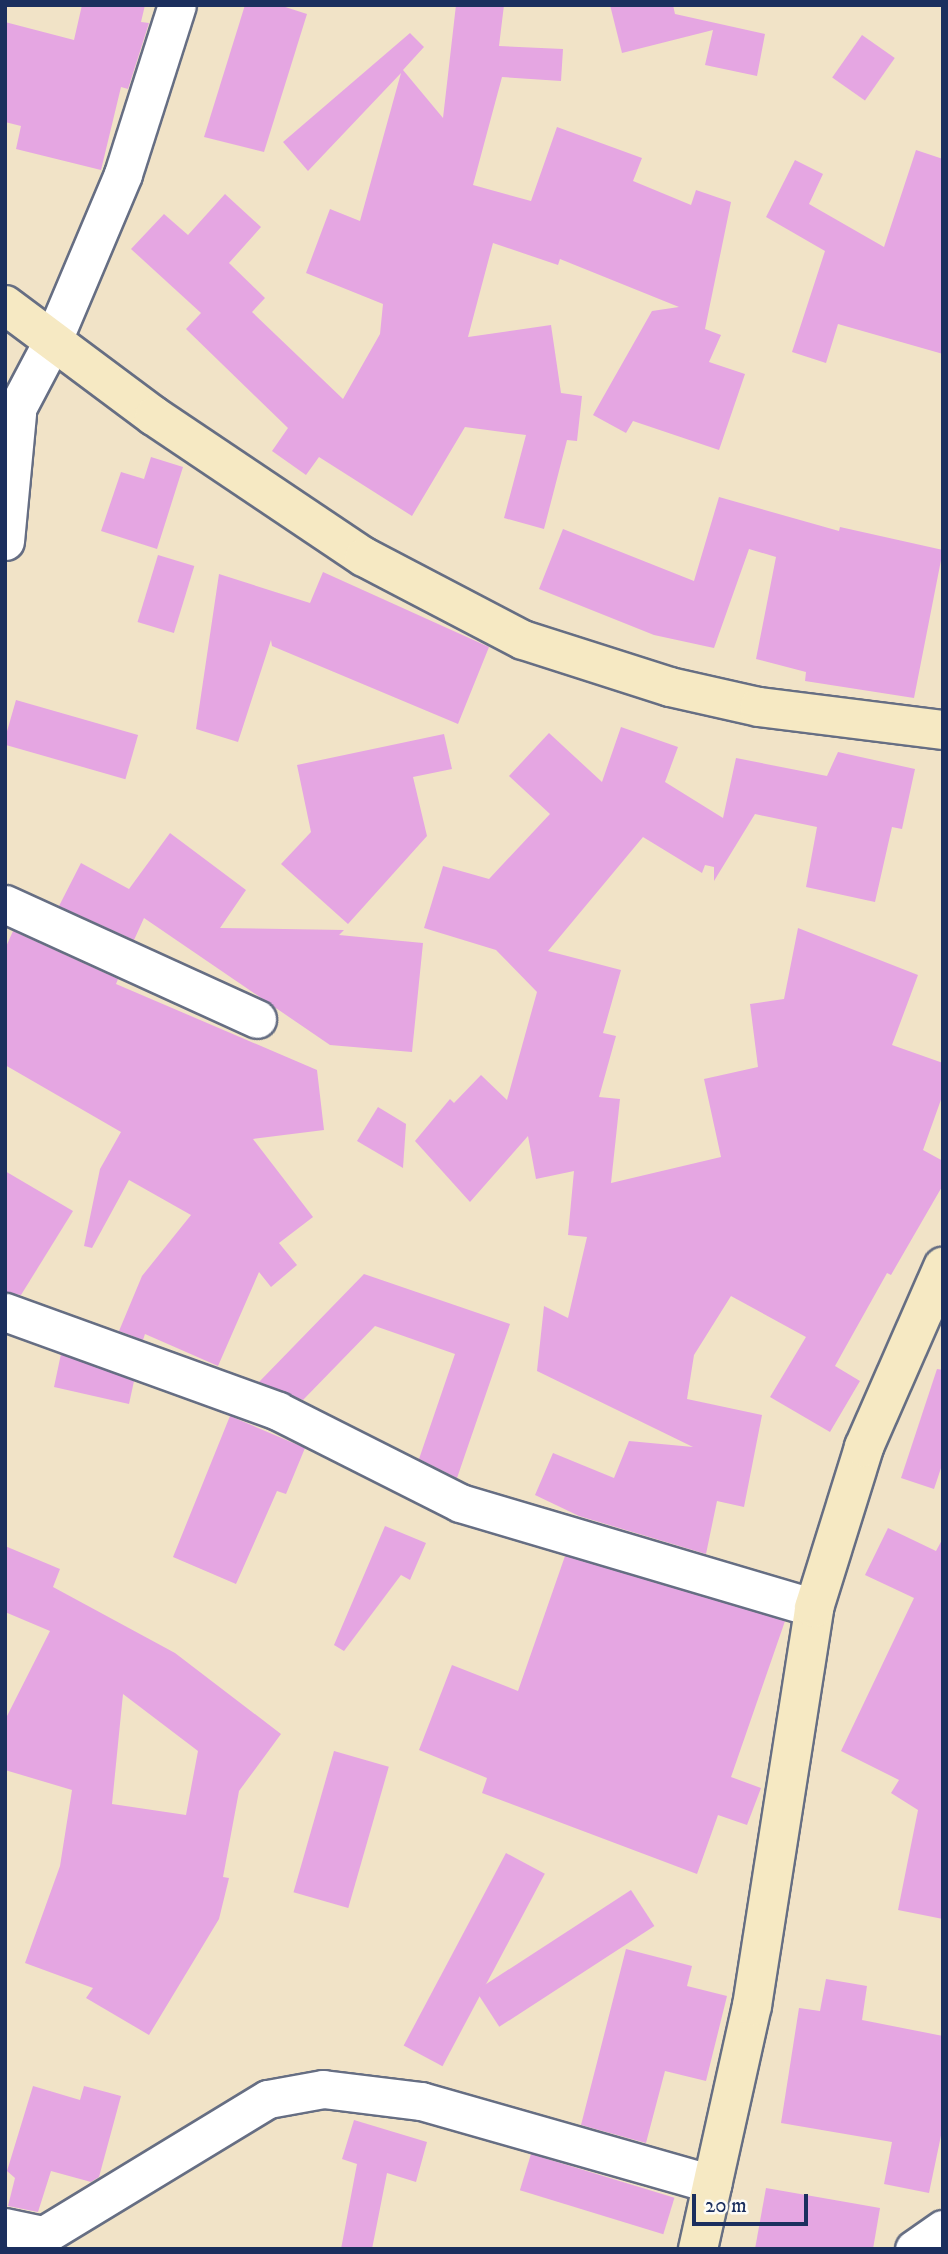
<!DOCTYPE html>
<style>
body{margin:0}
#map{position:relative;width:948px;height:2254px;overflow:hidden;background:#f1e3c7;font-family:"IM FELL DW Pica",serif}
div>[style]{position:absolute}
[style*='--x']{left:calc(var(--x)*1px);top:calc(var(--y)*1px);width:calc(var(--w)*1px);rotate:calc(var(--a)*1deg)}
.building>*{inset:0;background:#e5a6e2;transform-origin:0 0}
.roads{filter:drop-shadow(2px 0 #666e83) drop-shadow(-2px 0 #666e83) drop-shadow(0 2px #666e83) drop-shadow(0 -2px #666e83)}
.street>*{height:37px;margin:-18.5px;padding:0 18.5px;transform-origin:18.5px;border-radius:18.5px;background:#fff}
.secondary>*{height:38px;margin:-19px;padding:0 19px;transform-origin:19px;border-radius:19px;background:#f6e9c3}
span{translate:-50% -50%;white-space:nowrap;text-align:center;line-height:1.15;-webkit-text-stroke:6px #fdfcf7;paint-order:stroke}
.frame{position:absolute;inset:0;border:7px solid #1b2f5e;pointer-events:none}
.scale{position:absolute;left:692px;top:2194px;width:116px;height:32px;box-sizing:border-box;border:4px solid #1b2f5e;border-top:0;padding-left:9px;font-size:21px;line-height:24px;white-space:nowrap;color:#1b2f5e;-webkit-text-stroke:5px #fdfcf7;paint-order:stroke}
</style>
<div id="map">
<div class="building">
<i style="clip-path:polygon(82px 5px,145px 5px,141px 22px,149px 23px,128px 89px,121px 87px,101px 170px,16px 149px,21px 126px,5px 122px,5px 22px,74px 40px)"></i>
<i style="clip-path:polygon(245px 5px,279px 5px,307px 14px,264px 152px,204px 137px)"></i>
<i style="clip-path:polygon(456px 5px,504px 5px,499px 46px,563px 49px,561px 81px,502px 77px,473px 185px,531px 201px,557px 127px,642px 158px,633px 181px,691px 205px,696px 190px,731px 202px,705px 329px,721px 335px,709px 362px,745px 374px,719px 450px,633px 421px,626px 433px,593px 415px,652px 311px,679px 307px,560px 259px,558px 265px,493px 243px,468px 337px,551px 325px,561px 393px,582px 396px,577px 441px,567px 440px,544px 529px,504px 518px,526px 435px,465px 427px,412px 516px,319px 457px,306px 475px,272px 451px,288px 428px,186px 329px,201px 313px,131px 249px,164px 214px,188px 235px,225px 194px,261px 227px,229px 263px,265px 298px,252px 312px,343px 399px,380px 334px,383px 304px,306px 273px,330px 209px,360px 221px,401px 73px,308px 171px,283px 142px,410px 33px,424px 47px,403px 70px,443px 118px)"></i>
<i style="clip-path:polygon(610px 5px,673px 5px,675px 14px,765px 34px,757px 76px,705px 65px,713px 30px,622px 53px)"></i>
<i style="left:862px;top:35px;width:40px;height:52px;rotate:35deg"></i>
<i style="clip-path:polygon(916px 150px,943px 159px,943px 354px,838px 324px,826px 363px,792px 352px,825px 251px,766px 217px,795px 160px,823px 174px,809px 204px,884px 247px)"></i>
<i style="clip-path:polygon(151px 457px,183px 467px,157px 549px,101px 531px,121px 472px,144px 479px)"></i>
<i style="clip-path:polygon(719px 497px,839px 531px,840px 527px,943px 550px,914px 698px,805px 681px,806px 672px,756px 659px,776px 557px,749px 549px,714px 648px,654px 635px,539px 589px,563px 529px,694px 581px)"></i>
<i style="left:158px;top:555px;width:38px;height:70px;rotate:17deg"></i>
<i style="clip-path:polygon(323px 572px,489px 647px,458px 724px,272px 646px,271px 640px,238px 742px,196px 729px,219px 574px,310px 603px)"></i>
<i style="left:16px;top:700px;width:127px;height:46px;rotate:16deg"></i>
<i style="clip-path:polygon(621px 727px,678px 747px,665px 782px,723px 818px,736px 758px,827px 776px,838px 752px,915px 769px,902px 829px,892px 827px,875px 902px,806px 887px,817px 827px,755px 814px,714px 881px,714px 867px,705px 865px,702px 873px,643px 837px,548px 951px,621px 970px,603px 1033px,616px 1036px,599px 1097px,620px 1099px,611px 1183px,721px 1157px,704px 1079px,758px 1067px,750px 1004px,784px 999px,798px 928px,918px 975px,892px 1045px,943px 1063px,943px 1094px,923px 1150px,943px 1161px,943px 1185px,891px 1275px,887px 1273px,835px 1366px,860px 1381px,830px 1432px,770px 1397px,806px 1337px,731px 1296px,694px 1355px,687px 1399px,762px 1415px,744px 1507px,717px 1501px,706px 1554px,579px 1516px,535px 1495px,553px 1453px,614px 1478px,629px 1441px,693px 1447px,537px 1371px,544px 1306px,568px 1318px,587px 1237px,568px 1235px,574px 1171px,536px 1179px,528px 1136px,470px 1202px,415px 1141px,450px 1099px,454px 1103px,481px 1075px,507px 1100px,537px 992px,496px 950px,424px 928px,443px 866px,489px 879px,550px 814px,509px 776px,549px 733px,602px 782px)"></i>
<i style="clip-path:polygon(444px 734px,452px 769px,413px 777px,427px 836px,348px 924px,281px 864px,311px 832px,297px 765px)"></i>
<i style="clip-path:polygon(170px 833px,246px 890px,220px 928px,344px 930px,339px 935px,423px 943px,412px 1052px,330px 1045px,144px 918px,134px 940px,59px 906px,81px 863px,129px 889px)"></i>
<i style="clip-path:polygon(13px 931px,118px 979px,116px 984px,317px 1070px,324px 1130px,253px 1139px,313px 1217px,279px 1243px,297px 1265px,271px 1287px,259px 1272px,218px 1366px,145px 1334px,143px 1340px,119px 1331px,142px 1276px,191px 1215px,129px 1180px,92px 1248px,84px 1246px,100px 1169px,121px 1132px,5px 1065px,5px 949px)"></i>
<i style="clip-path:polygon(378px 1107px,406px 1124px,403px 1168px,357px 1141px)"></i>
<i style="clip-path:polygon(5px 1171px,73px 1211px,21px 1295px,5px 1292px)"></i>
<i style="clip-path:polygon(364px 1274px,510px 1324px,457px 1478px,419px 1459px,455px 1354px,375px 1326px,303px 1400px,259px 1382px)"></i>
<i style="clip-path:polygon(61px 1354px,134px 1381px,129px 1404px,54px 1387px)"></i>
<i style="clip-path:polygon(937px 1369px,943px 1370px,943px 1462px,934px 1489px,901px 1478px)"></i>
<i style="clip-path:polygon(230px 1416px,305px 1448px,286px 1494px,277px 1491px,236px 1584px,173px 1557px)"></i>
<i style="clip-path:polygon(385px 1526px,426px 1543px,410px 1580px,401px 1575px,344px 1651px,334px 1645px)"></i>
<i style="clip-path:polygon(888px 1528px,936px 1551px,943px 1538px,943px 1919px,898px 1910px,918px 1810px,891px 1793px,899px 1780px,841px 1751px,914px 1598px,865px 1575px)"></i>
<i style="clip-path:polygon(evenodd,5px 1546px,60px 1569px,53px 1587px,175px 1653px,281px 1734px,239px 1791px,223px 1877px,229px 1878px,219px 1919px,149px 2035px,86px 1998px,93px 1988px,25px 1963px,60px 1866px,72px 1790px,5px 1770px,5px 1720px,50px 1631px,5px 1612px,5px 1546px,123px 1694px,198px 1751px,186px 1815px,112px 1804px,123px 1694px)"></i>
<i style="clip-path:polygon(565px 1556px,785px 1621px,731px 1777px,761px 1788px,747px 1825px,718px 1815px,697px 1874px,482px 1793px,487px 1778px,419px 1750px,452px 1665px,518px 1691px)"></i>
<i style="left:334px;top:1751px;width:57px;height:147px;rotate:16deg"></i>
<i style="left:506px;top:1853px;width:44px;height:218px;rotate:28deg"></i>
<i style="left:631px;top:1890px;width:43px;height:185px;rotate:57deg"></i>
<i style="clip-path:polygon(626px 1949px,692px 1966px,687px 1986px,727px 1996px,706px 2081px,665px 2071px,646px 2143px,581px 2125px)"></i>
<i style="clip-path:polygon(826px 1979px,867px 1986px,862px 2020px,943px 2036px,943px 2126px,929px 2193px,884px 2184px,892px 2142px,781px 2123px,799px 2008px,820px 2011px)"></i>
<i style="clip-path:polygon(33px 2086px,80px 2100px,84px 2086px,121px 2096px,99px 2177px,91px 2182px,51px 2171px,38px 2212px,8px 2206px,15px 2178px,7px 2171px)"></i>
<i style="clip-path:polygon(354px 2120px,427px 2142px,416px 2182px,387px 2173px,372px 2249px,341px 2249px,357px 2164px,342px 2159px)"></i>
<i style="left:531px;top:2154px;width:150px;height:38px;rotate:17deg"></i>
<i style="clip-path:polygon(766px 2188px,880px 2208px,873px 2249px,755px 2249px)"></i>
</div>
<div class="roads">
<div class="street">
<i style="--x:5;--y:431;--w:103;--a:-62.2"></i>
<i style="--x:53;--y:340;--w:180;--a:-67.1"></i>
<i style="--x:123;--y:174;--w:177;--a:-72.3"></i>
<i style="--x:5;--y:541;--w:129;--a:-84.6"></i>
<i style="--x:5;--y:904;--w:277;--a:24.5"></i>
<i style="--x:5;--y:1312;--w:290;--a:19.9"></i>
<i style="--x:278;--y:1411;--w:204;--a:26.8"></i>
<i style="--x:460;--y:1503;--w:369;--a:16.5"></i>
<i style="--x:5;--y:2227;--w:40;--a:12"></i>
<i style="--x:44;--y:2235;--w:262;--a:-31.3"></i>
<i style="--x:268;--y:2099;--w:56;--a:-10.3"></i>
<i style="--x:323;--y:2089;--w:99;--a:7"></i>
<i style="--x:421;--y:2101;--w:303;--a:15.9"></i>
<i style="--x:914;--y:2249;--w:35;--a:-35"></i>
</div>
<div class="secondary">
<i style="--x:5;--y:305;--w:186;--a:36.7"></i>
<i style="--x:154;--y:416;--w:253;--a:33.9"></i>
<i style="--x:364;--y:557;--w:179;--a:27.6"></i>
<i style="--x:523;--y:640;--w:154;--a:17.7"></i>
<i style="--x:670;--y:687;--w:91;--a:12.7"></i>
<i style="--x:759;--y:707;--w:185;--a:7.1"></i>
<i style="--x:698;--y:2249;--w:249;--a:-77.5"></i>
<i style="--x:752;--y:2006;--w:403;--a:-81.1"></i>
<i style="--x:814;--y:1608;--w:169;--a:-72.7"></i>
<i style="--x:864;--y:1447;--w:197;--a:-66.3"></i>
</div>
</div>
<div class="frame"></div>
<div class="scale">20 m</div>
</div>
